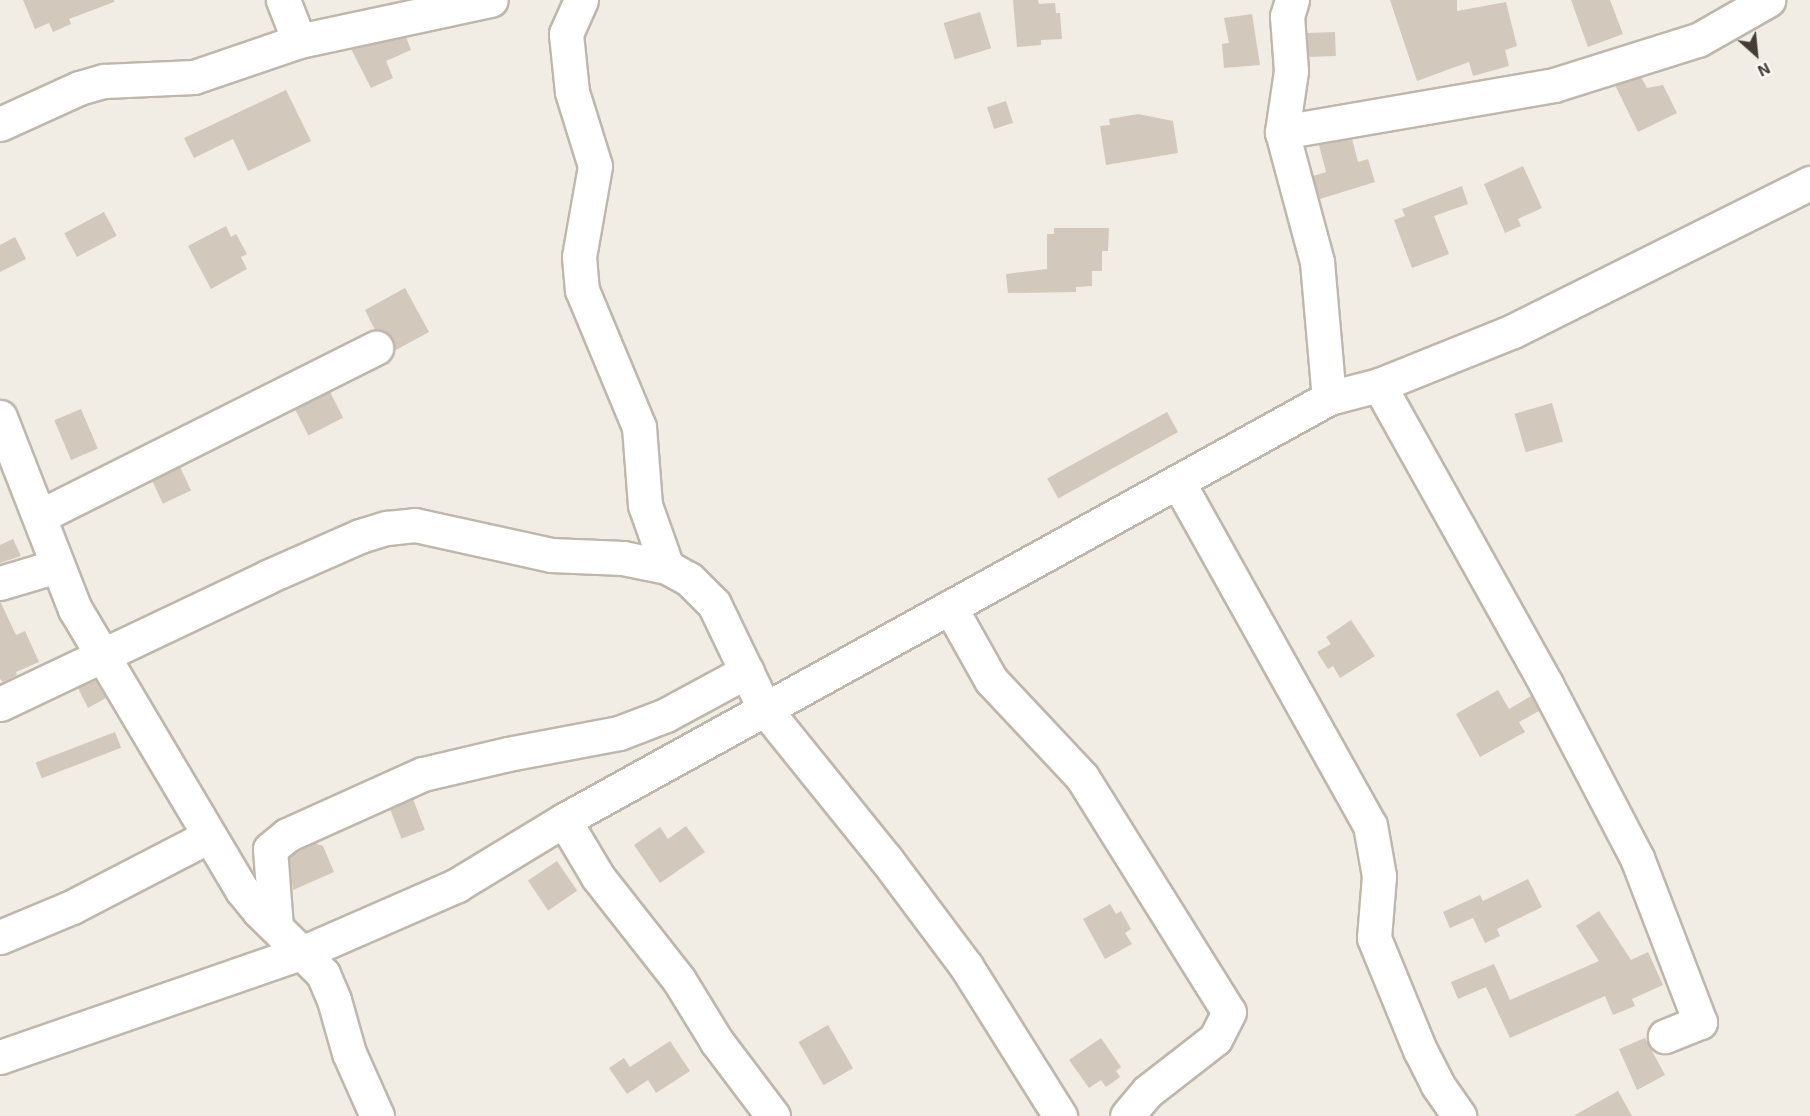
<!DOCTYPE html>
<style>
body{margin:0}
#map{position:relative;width:1810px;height:1116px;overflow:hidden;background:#f1ede5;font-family:"Exo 2",sans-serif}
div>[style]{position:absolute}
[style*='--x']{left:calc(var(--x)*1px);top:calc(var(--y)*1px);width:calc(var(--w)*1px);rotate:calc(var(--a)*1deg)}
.building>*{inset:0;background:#d2c8bb;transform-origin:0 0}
.roads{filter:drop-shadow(2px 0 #bfb7ab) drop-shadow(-2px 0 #bfb7ab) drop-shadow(0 2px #bfb7ab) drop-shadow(0 -2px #bfb7ab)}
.minor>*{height:33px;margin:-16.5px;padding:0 16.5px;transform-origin:16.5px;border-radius:16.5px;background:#fff}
span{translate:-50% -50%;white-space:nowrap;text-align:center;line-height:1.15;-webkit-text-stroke:4.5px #fff;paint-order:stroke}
.north{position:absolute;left:1726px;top:24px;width:60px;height:60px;-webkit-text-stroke:4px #fff;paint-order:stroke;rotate:153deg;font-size:16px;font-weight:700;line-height:24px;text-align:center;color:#433d35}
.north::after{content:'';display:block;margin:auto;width:21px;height:27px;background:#433d35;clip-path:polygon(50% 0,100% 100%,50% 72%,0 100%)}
</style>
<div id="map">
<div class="building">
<i style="clip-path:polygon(23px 0,114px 0,114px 2px,69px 19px,71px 24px,53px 32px,49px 23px,35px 29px)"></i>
<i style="clip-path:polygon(1013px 0,1038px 0,1039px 4px,1055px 3px,1056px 13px,1060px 13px,1062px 39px,1041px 40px,1041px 45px,1017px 47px)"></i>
<i style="clip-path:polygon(1390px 0,1457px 0,1457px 11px,1506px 2px,1517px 46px,1505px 50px,1509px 66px,1473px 76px,1469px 62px,1417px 81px)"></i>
<i style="clip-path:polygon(1571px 0,1610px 0,1623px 34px,1588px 47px)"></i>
<i style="left:980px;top:12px;width:38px;height:38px;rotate:73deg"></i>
<i style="clip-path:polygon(1252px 14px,1260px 65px,1224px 68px,1222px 44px,1229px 43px,1224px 18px)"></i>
<i style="left:1335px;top:32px;width:24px;height:28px;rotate:88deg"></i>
<i style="clip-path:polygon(406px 37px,411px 50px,386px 61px,393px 78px,371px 88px,351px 49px)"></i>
<i style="clip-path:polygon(1641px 77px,1647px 88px,1663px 85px,1677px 113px,1638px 132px,1615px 85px)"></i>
<i style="clip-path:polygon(286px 90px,311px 141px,248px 171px,233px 139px,194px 158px,184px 138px)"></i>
<i style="left:1006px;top:101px;width:23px;height:20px;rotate:72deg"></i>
<i style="clip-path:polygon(1138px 114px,1173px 121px,1178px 153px,1106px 165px,1100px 126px,1110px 125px,1109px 119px)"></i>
<i style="clip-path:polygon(1352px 139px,1358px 162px,1368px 159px,1375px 182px,1320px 199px,1313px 176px,1326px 172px,1319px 145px)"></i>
<i style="clip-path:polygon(1523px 166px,1542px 208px,1518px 219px,1521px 226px,1505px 233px,1484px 184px)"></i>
<i style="clip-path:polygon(1462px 186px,1468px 204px,1434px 216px,1449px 254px,1412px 268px,1394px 220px,1405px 216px,1402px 209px)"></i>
<i style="left:104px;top:212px;width:27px;height:45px;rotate:62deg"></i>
<i style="clip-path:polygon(226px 226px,231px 237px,236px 234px,247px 254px,241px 257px,247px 269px,211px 289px,188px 246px)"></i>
<i style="clip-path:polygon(1054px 228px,1109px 228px,1108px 251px,1102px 251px,1102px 271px,1092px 271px,1092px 286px,1076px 287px,1076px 292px,1008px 293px,1006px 274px,1047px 269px,1047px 234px,1054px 234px)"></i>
<i style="clip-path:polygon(15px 237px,26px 259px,0 272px,0 245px)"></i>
<i style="clip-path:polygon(405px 288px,429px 332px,394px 351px,392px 339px,386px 332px,375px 330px,365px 310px)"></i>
<i style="left:330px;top:392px;width:29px;height:39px;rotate:63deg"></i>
<i style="left:1552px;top:403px;width:40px;height:39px;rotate:74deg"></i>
<i style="left:81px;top:409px;width:43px;height:29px;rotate:67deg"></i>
<i style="left:1167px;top:412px;width:23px;height:137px;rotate:61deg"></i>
<i style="left:180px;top:467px;width:26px;height:31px;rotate:65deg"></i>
<i style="clip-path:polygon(13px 539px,21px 556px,0 563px,0 545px)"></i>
<i style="clip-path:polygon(0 601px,16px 635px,25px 631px,39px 662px,16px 672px,17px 675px,3px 682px,0 679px)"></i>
<i style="clip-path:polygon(1351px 620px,1375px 656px,1340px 678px,1333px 666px,1328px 669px,1317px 652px,1331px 644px,1326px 637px)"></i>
<i style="clip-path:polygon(95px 680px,106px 698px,88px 708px,78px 688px)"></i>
<i style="clip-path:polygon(1498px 690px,1509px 709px,1531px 696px,1539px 711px,1519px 722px,1525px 732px,1480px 757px,1456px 714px)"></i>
<i style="left:115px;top:732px;width:17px;height:85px;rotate:69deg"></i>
<i style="left:413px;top:799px;width:33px;height:25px;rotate:69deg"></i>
<i style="clip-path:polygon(686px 826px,705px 852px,660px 883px,634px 845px,660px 827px,668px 839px)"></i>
<i style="clip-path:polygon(314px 843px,323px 846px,334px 872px,293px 890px,289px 857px)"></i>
<i style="left:557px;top:861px;width:36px;height:35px;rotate:56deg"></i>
<i style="clip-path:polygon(1528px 879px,1542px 907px,1497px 929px,1500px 936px,1485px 943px,1473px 918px,1450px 928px,1443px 912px,1480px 895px,1483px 901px)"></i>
<i style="clip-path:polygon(1110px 904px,1116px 914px,1121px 911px,1131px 929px,1125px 933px,1132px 944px,1105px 959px,1083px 919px)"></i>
<i style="clip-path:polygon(1599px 911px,1631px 960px,1648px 952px,1663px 985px,1632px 999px,1635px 1006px,1613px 1015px,1605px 996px,1510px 1038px,1486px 987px,1458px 999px,1451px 982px,1494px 964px,1510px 1000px,1599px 961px,1576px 926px)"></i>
<i style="left:828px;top:1025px;width:50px;height:34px;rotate:60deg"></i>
<i style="clip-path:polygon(1101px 1038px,1121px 1067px,1116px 1071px,1120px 1077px,1106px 1087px,1101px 1080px,1089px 1088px,1069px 1060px)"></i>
<i style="clip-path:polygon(1645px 1038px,1665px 1075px,1637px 1090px,1619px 1049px)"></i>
<i style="clip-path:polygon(670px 1041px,690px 1071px,656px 1093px,648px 1080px,627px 1094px,609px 1068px,624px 1058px,630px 1067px)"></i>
<i style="clip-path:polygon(1618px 1091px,1632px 1116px,1573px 1116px)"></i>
</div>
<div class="roads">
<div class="minor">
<i style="--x:283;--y:0;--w:44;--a:68.7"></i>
<i style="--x:581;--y:0;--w:37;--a:114"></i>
<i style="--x:566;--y:34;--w:58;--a:84.1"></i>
<i style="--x:572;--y:92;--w:77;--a:72.7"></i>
<i style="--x:595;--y:166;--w:92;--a:100"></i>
<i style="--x:579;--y:257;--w:33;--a:85"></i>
<i style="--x:582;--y:290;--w:148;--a:67.4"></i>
<i style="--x:639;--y:427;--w:78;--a:85.6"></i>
<i style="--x:645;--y:505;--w:66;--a:70.5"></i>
<i style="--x:1292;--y:0;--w:17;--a:107"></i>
<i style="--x:1287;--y:16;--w:55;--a:85.8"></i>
<i style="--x:1291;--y:71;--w:62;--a:98.4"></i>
<i style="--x:1282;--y:132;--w:135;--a:74.9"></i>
<i style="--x:1317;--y:262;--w:137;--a:85"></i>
<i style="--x:0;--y:124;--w:87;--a:-24.5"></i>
<i style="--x:79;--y:88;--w:26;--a:-16"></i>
<i style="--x:104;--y:81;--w:90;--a:-2.5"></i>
<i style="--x:194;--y:77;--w:111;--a:-18.9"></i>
<i style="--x:299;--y:41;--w:196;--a:-12.1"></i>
<i style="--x:1282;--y:132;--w:276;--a:-9.8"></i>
<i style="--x:1554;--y:85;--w:151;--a:-17.4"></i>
<i style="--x:1698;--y:40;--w:81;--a:-29.7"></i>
<i style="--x:1379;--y:385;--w:342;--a:60.8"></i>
<i style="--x:1546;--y:684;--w:196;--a:62.4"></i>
<i style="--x:1637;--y:858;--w:176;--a:69"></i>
<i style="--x:1700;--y:1022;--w:38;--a:158"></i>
<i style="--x:0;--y:417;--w:206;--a:68.7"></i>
<i style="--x:75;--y:609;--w:327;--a:59.3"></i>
<i style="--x:242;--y:890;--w:27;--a:51"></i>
<i style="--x:259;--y:911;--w:90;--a:44.5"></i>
<i style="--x:323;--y:974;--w:28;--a:67"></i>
<i style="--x:334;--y:1000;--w:55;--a:74.2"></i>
<i style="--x:349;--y:1053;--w:69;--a:66"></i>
<i style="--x:1178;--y:482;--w:393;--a:60.8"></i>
<i style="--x:1370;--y:825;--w:52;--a:80"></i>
<i style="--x:1379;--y:876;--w:62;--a:94.6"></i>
<i style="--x:1374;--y:938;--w:121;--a:67.7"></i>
<i style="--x:1420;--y:1050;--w:38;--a:63"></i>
<i style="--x:1437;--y:1084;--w:39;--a:55"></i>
<i style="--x:40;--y:516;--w:376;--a:-26.6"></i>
<i style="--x:0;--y:583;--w:59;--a:-16.6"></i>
<i style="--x:950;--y:607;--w:84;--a:60.7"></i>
<i style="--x:991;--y:680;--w:133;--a:46.8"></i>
<i style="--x:1082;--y:777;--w:277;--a:58"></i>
<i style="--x:1229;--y:1012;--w:30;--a:117"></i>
<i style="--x:1215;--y:1039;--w:86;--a:142.1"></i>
<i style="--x:1147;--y:1092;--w:31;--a:130"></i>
<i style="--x:0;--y:704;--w:296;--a:-25.4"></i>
<i style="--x:267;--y:577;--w:102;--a:-23.8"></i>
<i style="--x:360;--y:536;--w:28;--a:-17"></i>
<i style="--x:387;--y:528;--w:28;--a:-6"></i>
<i style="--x:415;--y:525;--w:139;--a:12.4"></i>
<i style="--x:551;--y:555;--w:72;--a:2.4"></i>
<i style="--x:623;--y:558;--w:45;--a:11.6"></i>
<i style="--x:667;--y:567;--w:25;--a:29"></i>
<i style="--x:689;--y:579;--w:35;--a:45"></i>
<i style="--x:714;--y:604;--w:115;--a:64.3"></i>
<i style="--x:764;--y:708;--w:194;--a:51.1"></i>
<i style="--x:886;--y:859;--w:134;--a:53.2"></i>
<i style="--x:966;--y:966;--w:177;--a:57.9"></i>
<i style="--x:276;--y:927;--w:78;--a:-94.4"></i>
<i style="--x:270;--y:849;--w:22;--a:-39"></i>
<i style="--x:287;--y:835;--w:149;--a:-24.2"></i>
<i style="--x:423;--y:774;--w:87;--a:-13.2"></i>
<i style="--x:508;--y:754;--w:113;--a:-10.7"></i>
<i style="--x:619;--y:733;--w:50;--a:-21"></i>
<i style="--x:666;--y:715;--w:92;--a:-28.5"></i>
<i style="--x:0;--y:937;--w:78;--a:-22.6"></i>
<i style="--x:72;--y:907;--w:154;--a:-27.4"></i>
<i style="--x:0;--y:1057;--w:322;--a:-19.1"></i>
<i style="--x:304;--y:952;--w:167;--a:-23.6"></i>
<i style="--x:457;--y:885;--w:125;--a:-31.3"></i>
<i style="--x:773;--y:1116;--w:93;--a:-127.1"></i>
<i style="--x:717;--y:1042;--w:73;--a:-121.5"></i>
<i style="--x:679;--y:980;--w:131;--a:-128.2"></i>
<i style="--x:598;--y:877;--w:66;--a:-120.8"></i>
<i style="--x:564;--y:820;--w:874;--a:-28.88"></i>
<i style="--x:1329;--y:398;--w:52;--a:-14.6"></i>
<i style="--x:1379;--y:385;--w:144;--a:-21.9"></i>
<i style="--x:1513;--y:331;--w:332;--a:-26.5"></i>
</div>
</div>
<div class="north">N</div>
</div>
